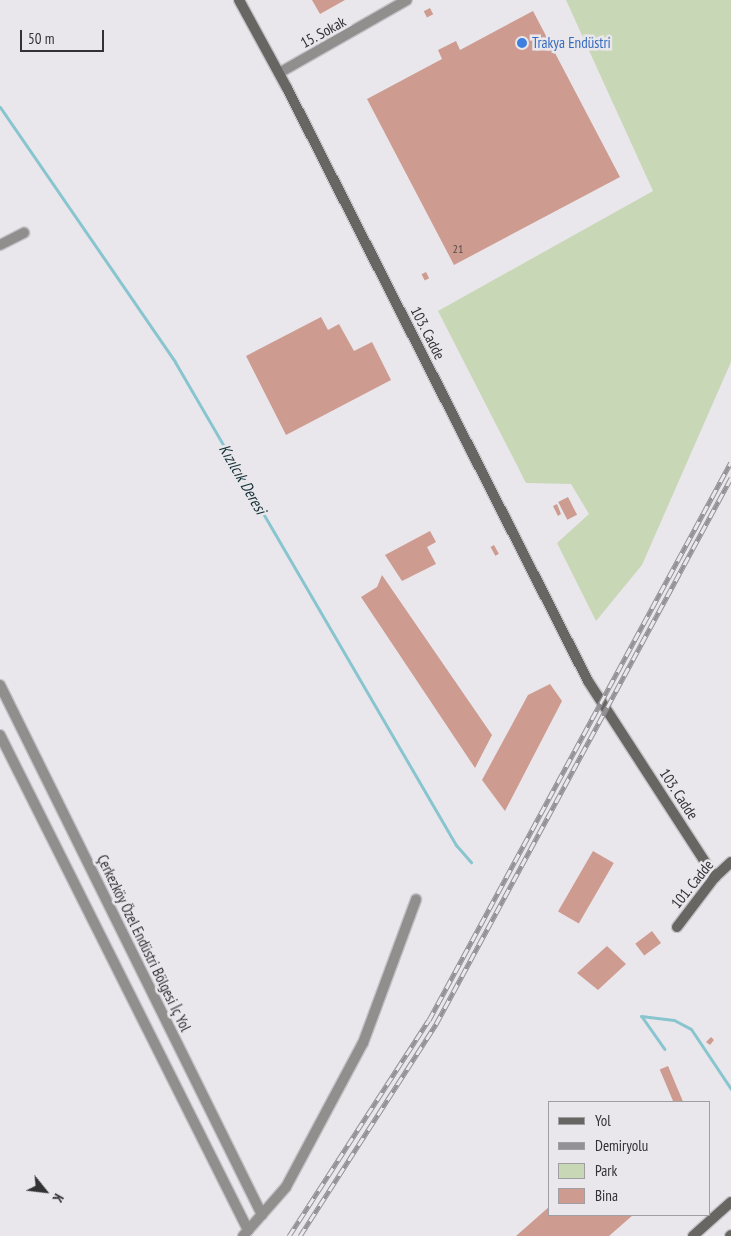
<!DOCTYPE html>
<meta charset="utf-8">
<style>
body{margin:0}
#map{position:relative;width:731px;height:1236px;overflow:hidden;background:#e9e7ec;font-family:"PT Sans Narrow",sans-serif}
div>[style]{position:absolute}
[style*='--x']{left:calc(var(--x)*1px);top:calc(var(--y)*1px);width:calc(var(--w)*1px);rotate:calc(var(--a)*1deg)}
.green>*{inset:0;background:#c8d7b6}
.stream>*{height:3px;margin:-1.5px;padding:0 1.5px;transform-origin:1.5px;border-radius:1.5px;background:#88c5cf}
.building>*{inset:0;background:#ce9b90;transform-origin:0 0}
.roads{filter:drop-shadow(1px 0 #c4c3c7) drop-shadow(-1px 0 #c4c3c7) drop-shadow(0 1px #c4c3c7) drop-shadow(0 -1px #c4c3c7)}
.street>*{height:10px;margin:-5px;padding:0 5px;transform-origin:5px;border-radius:5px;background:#918f8e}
.secondary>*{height:10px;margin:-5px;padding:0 5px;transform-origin:5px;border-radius:5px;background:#686663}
.rail>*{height:5px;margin-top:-2.5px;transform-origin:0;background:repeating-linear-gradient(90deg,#e9e7ec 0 9px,#939195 0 18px);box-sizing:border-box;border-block:1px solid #939195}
.dots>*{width:14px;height:14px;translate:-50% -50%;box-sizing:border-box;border:2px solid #e9e7ec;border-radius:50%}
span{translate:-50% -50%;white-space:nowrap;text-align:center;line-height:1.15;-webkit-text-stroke:5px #e9e7ec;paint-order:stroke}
.number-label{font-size:12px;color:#594c4a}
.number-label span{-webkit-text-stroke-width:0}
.street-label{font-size:15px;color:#323133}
.shop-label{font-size:15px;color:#366cbe}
.left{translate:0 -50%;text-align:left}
.water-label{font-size:16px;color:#123136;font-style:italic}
.legend{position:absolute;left:548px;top:1101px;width:162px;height:115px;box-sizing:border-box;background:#e9e7ec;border:1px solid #a09ea2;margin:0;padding:6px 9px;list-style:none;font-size:15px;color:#323133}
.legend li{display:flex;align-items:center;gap:10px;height:25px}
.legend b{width:25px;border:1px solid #a09ea2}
.north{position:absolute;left:20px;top:1166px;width:50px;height:50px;-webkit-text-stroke:4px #e9e7ec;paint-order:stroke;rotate:119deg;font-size:14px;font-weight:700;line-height:20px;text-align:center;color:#323133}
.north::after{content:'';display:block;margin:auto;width:18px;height:22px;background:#323133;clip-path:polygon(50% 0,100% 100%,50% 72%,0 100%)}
.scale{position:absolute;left:20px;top:30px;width:84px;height:22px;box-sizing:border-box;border:2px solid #323133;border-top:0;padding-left:6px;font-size:15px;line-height:18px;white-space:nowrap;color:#323133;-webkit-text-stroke:4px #e9e7ec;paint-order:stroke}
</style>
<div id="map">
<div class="green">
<i style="clip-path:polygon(566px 0,731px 0,731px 362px,642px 565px,596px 621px,557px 543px,589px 514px,571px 484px,526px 483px,438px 311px,653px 191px)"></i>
</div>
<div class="stream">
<i style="--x:0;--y:107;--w:309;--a:55.5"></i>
<i style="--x:175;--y:362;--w:559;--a:59.81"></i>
<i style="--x:456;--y:845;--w:23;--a:49"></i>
<i style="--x:641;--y:1016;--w:33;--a:7"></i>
<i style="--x:674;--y:1020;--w:19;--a:28"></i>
<i style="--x:691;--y:1029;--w:72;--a:56.3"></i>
<i style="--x:642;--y:1017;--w:39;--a:55"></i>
</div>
<div class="building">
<i style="clip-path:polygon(312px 0,345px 0,320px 14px)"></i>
<i style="left:430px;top:8px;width:7px;height:7px;rotate:63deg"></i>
<i style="clip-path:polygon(533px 11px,620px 177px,454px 265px,367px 99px,442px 59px,438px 50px,456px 41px,460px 50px)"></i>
<i style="left:426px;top:272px;width:7px;height:5px;rotate:63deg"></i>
<i style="clip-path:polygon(321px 317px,328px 330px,339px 324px,354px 351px,372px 342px,391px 380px,286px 435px,246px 356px)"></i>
<i style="left:568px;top:497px;width:20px;height:11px;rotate:63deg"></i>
<i style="clip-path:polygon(557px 504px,561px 514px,558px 516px,553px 506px)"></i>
<i style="clip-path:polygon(430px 531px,436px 542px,427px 547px,436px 564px,402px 581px,385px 555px)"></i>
<i style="left:494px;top:545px;width:10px;height:4px;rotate:61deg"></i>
<i style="clip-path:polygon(382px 575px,492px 735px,475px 768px,361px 597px,377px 587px)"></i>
<i style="clip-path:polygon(550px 684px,562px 701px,505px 811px,482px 780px,528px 695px)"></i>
<i style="left:593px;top:851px;width:24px;height:70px;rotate:30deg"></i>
<i style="left:652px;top:931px;width:15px;height:21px;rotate:53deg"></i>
<i style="clip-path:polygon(607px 946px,626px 964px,598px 990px,577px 973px)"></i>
<i style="clip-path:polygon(711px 1037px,714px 1040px,710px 1045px,706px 1042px)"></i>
<i style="left:668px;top:1066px;width:39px;height:9px;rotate:67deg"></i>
<i style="clip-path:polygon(550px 1206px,550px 1215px,633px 1215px,609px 1236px,516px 1236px)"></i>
</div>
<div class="roads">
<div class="street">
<i style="--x:279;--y:73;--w:147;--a:-29.7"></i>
<i style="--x:0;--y:245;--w:27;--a:-27"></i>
<i style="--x:0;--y:685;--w:591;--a:63.69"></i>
<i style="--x:0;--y:735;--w:554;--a:63.39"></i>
<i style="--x:243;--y:1236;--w:65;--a:-48.7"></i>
<i style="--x:286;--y:1187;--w:163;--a:-61.9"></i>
<i style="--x:363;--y:1043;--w:153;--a:-69.7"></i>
</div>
<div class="secondary">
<i style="--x:239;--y:0;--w:100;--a:61.4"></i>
<i style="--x:287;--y:88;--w:665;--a:63.09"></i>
<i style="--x:588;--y:681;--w:234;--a:57.1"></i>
<i style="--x:677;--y:927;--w:63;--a:-52.8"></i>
<i style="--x:715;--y:877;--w:22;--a:-43"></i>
<i style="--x:693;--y:1236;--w:51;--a:-41.8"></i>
<i style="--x:730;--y:1236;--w:1;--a:-45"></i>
</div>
</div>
<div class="rail">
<i style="--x:289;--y:1236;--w:257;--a:-57.1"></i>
<i style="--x:429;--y:1020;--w:634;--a:-61.58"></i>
<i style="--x:300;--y:1236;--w:252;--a:-57.3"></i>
<i style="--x:436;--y:1024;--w:621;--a:-61.62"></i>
</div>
<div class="dots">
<i style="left:522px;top:43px;background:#3f7fe0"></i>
</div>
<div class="number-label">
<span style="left:458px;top:249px">21</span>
</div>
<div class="street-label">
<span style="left:323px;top:32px;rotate:-29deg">15. Sokak</span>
<span style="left:428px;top:333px;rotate:63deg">103. Cadde</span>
<span style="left:679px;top:794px;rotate:57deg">103. Cadde</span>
<span style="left:692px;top:884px;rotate:-51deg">101. Cadde</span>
<span style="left:144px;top:943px;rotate:64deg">Çerkezköy Özel Endüstri Bölgesi İç Yol</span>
</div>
<div class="shop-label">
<span class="left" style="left:532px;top:43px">Trakya Endüstri</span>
</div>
<div class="water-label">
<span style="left:243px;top:479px;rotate:60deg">Kızılcık Deresi</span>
</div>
<ul class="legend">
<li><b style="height:6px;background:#686663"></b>Yol</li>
<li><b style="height:6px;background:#939195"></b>Demiryolu</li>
<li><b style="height:14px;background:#c8d7b6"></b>Park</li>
<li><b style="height:14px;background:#ce9b90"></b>Bina</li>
</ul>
<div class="north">K</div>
<div class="scale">50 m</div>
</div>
